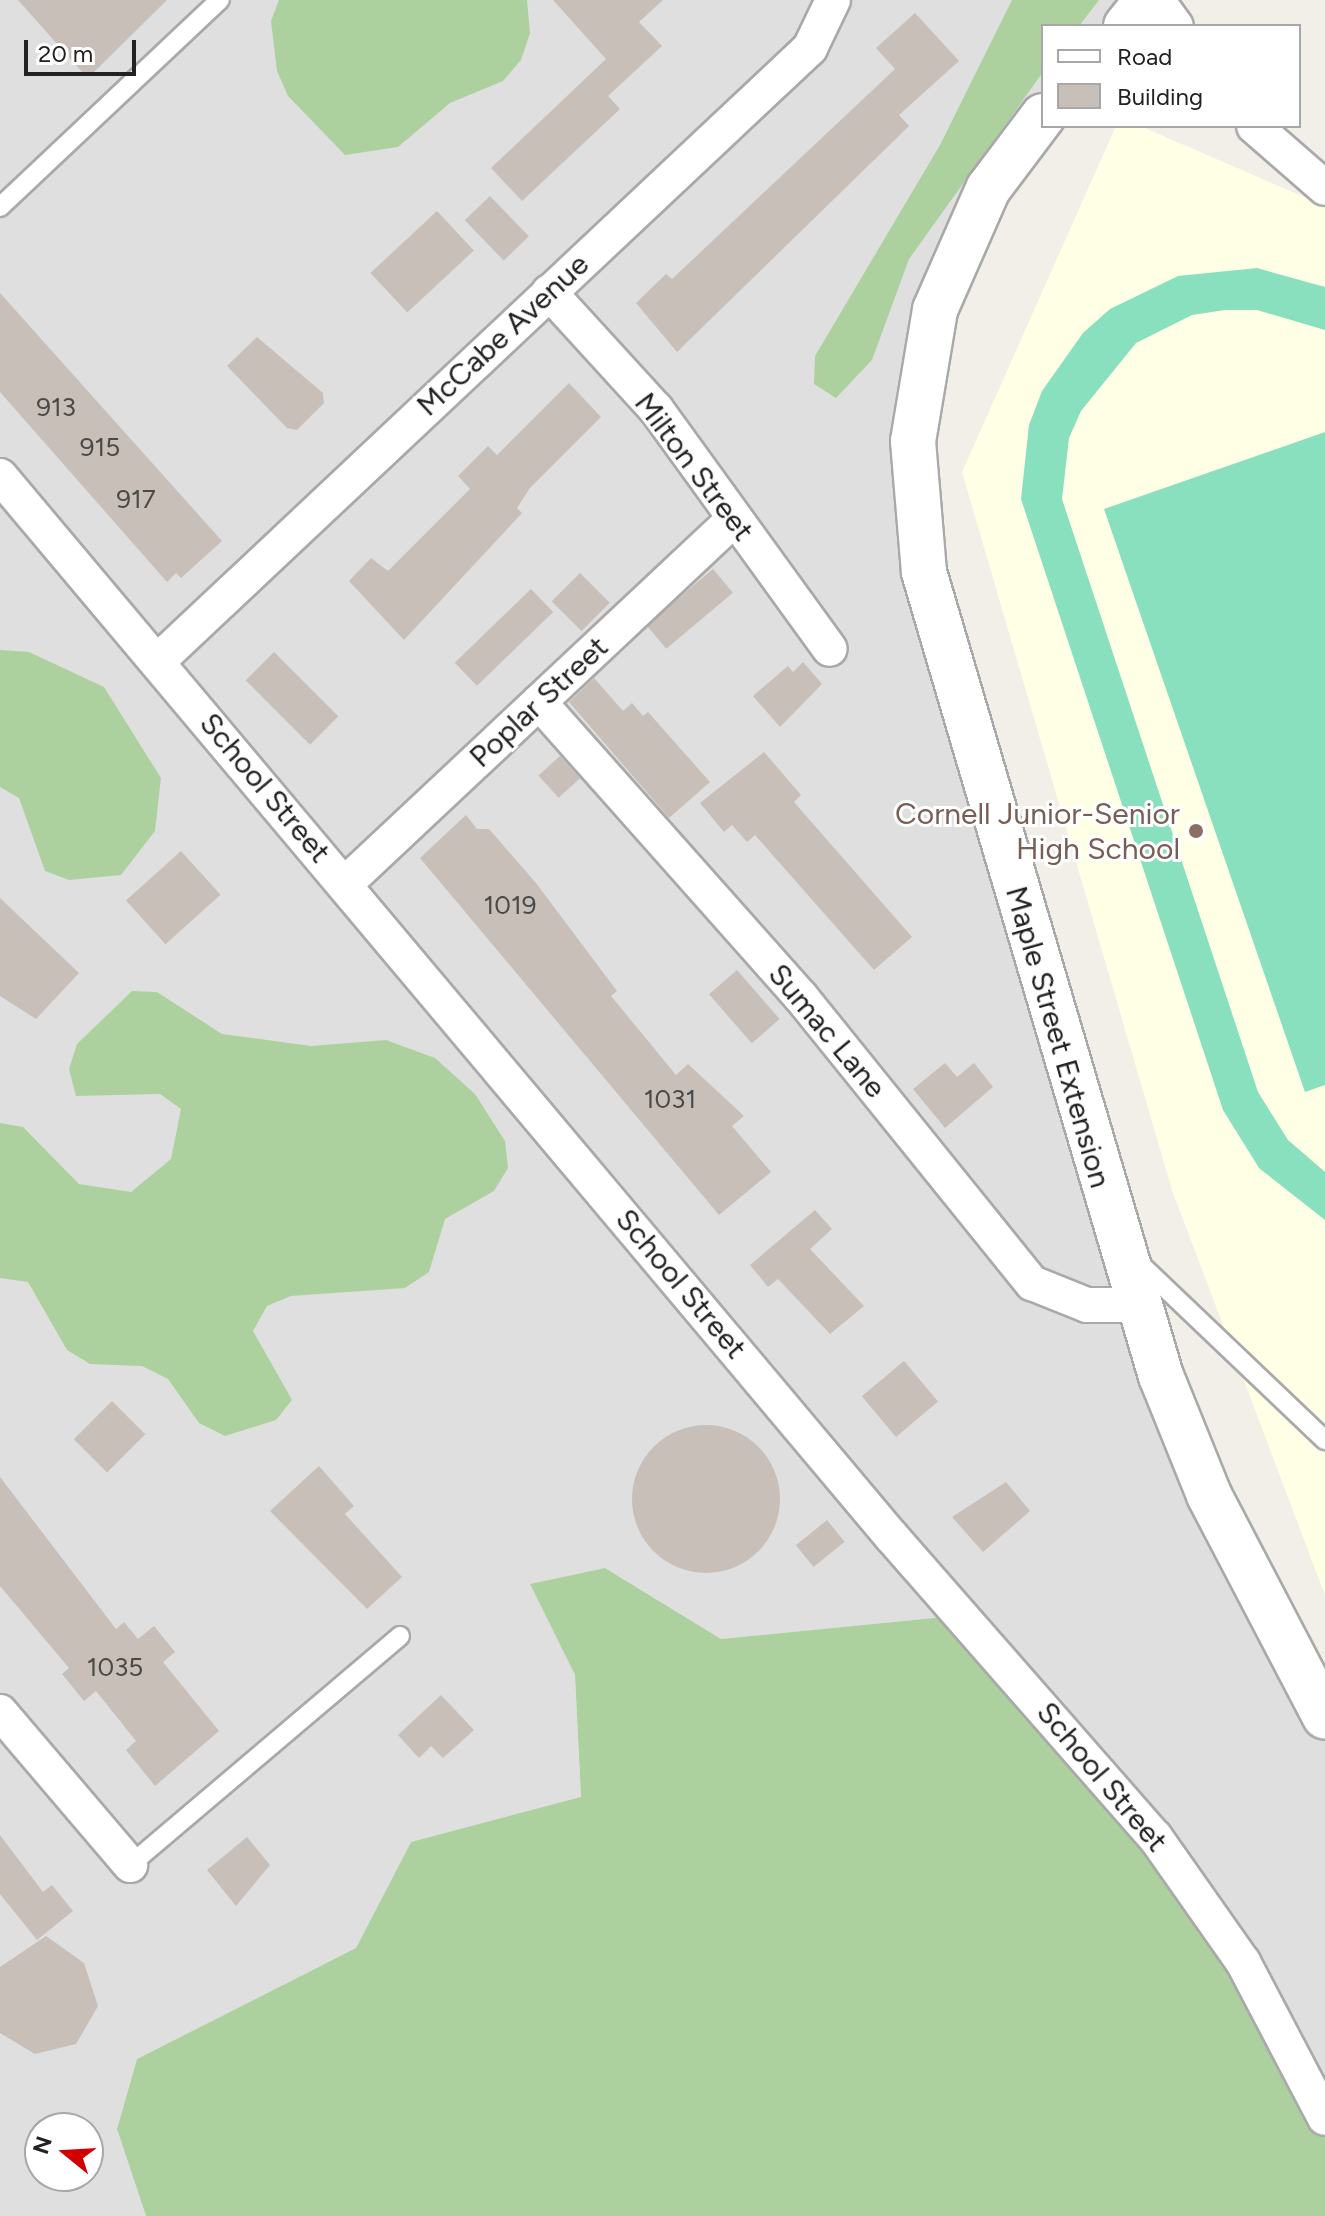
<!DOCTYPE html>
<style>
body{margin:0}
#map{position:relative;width:1325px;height:2216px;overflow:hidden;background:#f2efe9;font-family:Figtree,sans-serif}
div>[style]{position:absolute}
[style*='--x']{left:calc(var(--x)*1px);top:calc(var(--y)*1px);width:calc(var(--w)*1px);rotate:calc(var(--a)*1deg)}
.residential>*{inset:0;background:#e0dfdf}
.education>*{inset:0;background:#ffffe5}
.forest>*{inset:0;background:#add19e}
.pitch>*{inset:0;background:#88e0be}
.building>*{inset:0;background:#c7bfb8;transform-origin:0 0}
.round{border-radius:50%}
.roads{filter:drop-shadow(2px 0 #a9a9a9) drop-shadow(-2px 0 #a9a9a9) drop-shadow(0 2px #a9a9a9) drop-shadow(0 -2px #a9a9a9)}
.service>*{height:18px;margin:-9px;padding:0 9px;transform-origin:9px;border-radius:9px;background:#fff}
.minor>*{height:34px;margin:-17px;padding:0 17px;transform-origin:17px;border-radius:17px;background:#fff}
.tertiary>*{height:44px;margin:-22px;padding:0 22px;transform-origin:22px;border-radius:22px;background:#fff}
.dots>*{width:22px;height:22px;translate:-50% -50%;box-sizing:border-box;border:4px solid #fff;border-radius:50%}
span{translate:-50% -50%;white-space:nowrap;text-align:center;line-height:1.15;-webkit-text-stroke:6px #fff;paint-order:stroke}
.number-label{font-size:26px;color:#4b4948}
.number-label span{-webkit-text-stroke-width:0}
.street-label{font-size:30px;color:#222}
.education-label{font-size:30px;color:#785e54}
.right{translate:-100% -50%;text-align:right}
.legend{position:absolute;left:1041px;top:24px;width:260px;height:104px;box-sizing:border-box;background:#fff;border:2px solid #a7a7a7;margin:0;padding:10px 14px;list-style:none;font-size:24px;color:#222}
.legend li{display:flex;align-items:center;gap:16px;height:40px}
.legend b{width:40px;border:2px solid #a7a7a7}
.north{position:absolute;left:24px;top:2112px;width:80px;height:80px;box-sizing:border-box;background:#fff;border:2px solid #a7a7a7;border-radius:50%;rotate:288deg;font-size:22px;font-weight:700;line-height:32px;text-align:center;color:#222}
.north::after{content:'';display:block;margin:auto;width:28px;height:36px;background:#d40000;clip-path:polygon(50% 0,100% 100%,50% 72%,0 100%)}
.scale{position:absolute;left:24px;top:40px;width:112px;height:36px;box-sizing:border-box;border:4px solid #222;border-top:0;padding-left:10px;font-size:24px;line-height:28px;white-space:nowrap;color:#222;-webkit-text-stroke:6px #fff;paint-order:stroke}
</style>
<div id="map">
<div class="residential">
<i style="clip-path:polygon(evenodd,0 0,1147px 0,1126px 26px,1043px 26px,1043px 116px,1013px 154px,913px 441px,1112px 1224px,1325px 1717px,1325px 2118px,964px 1615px,721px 1639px,605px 1568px,530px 1584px,575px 1675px,581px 1798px,411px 1842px,356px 1948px,137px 2059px,117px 2129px,146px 2216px,0 2216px,0 0,40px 2128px,88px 2128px,88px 2176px,40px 2176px,40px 2128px)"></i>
</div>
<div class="education">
<i style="clip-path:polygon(1116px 126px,1140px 126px,1325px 206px,1325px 1595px,1172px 1190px,962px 472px)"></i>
</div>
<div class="forest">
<i style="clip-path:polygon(279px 0,527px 0,530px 33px,521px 60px,503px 81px,450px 103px,398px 147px,345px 155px,288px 96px,277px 71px,271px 21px)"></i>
<i style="clip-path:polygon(1012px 0,1099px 0,1079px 26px,1043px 26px,1043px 72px,909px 259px,872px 360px,836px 398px,814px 384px,815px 356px,940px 145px)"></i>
<i style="clip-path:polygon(0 650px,29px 652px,104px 687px,161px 778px,155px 831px,121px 875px,69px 880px,45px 871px,19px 798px,0 787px)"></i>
<i style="clip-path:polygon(132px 991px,157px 992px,222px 1034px,311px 1046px,386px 1040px,435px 1058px,475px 1094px,505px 1141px,508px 1168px,494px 1191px,445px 1219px,429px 1272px,405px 1288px,291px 1296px,267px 1306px,253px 1331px,292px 1400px,276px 1420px,225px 1436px,199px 1423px,168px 1379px,142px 1366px,90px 1364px,67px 1350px,28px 1282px,0 1278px,0 1123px,23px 1127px,79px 1184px,131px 1192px,171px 1159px,181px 1109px,160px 1094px,76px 1096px,69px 1069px,77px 1044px)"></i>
<i style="clip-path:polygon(605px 1568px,721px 1639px,964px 1615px,1099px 1770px,1325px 2118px,1325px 2216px,146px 2216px,117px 2129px,137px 2059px,356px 1948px,411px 1842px,581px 1797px,575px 1675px,530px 1584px)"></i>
</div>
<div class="pitch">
<i style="clip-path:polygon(1257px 268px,1325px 287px,1325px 330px,1257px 310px,1225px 310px,1192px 315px,1136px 343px,1081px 411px,1069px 438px,1062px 499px,1258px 1092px,1288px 1140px,1325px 1172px,1325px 1220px,1259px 1168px,1223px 1110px,1021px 499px,1029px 425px,1042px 391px,1083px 333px,1110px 309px,1178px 276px)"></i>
<i style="clip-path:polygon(1325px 432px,1325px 1085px,1305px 1092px,1104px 509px)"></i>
</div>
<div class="building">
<i style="clip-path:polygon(18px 0,167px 0,94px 72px,82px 72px)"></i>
<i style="clip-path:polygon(553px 0,663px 0,639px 22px,662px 46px,608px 96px,620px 109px,522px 201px,491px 168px,606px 59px)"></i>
<i style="clip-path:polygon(915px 13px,959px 61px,899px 115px,909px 126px,677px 352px,636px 303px,666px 274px,672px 279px,895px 69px,876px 48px)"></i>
<i style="left:490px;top:196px;width:56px;height:35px;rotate:46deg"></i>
<i style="left:437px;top:211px;width:54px;height:91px;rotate:47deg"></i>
<i style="clip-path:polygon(0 293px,222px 541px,181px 578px,176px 573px,167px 582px,0 392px)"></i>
<i style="clip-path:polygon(257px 337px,323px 393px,324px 403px,297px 430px,287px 428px,227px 366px)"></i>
<i style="clip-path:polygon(569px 383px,601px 417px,530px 488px,517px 508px,522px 513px,404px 640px,349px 581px,371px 558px,388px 571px,470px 489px,458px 476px,488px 446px,497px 455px)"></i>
<i style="left:713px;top:569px;width:31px;height:87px;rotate:50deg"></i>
<i style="left:580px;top:573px;width:42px;height:40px;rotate:45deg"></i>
<i style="left:531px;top:589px;width:32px;height:106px;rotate:46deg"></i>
<i style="left:274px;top:652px;width:91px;height:40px;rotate:45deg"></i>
<i style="clip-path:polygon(803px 662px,822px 684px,780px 727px,753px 696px,788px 666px,793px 672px)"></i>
<i style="clip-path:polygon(594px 678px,623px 711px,632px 703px,643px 716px,648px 712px,710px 782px,669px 818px,569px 702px)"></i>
<i style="clip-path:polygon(764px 752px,801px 795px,794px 802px,912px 937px,874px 970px,755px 835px,747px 842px,732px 825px,724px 832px,700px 803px)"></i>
<i style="left:560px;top:756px;width:30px;height:29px;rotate:48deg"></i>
<i style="clip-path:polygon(466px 815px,477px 829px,489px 829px,536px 883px,617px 991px,611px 996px,676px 1075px,688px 1064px,744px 1116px,732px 1126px,771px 1172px,719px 1215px,420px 858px)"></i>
<i style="left:181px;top:851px;width:59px;height:74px;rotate:48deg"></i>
<i style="clip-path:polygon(0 898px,79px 973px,36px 1019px,0 996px)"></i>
<i style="left:737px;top:970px;width:65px;height:37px;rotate:49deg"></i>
<i style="clip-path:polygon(945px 1063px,957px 1077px,974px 1063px,993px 1087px,945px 1128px,913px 1089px)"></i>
<i style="clip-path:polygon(815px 1210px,832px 1229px,810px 1249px,864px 1306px,830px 1334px,778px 1279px,768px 1287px,750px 1265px)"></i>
<i style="left:904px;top:1361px;width:53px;height:55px;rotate:50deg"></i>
<i style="left:112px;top:1401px;width:47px;height:54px;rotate:45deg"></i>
<i class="round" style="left:632px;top:1425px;width:148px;height:148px"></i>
<i style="clip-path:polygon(319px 1466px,354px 1506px,345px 1514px,402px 1577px,367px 1609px,270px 1511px)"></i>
<i style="clip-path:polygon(0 1477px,116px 1629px,124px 1622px,138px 1639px,154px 1626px,175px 1652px,163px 1662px,219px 1731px,155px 1786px,126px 1750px,136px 1741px,96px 1691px,84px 1701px,62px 1674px,69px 1668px,0 1586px)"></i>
<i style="clip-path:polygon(1006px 1482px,1030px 1511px,983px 1552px,952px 1517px)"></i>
<i style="left:827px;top:1520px;width:28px;height:40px;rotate:51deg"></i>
<i style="clip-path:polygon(441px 1695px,474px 1730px,443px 1758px,431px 1746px,419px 1758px,398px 1735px)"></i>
<i style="clip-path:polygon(0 1835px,43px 1892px,52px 1885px,73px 1911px,37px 1940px,0 1894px)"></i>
<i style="clip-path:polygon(247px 1837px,270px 1865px,236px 1906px,207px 1870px)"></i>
<i style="clip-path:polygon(46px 1936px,84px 1963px,98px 2006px,76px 2044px,35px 2054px,0 2033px,0 1967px)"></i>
</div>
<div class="roads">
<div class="service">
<i style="--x:0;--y:207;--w:302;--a:-43.3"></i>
<i style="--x:1139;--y:1263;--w:257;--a:43.6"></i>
<i style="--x:130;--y:1865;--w:354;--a:-40.3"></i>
</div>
<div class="minor">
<i style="--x:1157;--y:0;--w:32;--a:54"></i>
<i style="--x:1254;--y:126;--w:94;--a:41.1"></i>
<i style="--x:549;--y:292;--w:159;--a:47.6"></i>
<i style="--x:656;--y:409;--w:296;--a:54.1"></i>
<i style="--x:0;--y:476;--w:1386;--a:49.95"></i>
<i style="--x:892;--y:1537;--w:399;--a:48.8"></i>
<i style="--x:1155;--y:1837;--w:153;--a:54.9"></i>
<i style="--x:1243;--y:1962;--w:176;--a:62.3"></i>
<i style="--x:158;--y:661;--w:895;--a:-43.23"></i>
<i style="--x:810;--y:48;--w:53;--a:-64.4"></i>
<i style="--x:539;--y:702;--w:395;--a:48.4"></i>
<i style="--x:801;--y:997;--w:368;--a:51.1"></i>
<i style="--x:1032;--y:1283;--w:59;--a:21.8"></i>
<i style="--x:1087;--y:1305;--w:52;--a:0"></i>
<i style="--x:345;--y:884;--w:532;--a:-43.17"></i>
<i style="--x:0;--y:1712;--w:201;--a:49.6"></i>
</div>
<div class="tertiary">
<i style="--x:1126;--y:26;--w:33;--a:-51"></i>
<i style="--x:1043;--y:116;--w:91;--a:127"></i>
<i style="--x:988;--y:189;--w:132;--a:113.7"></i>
<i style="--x:935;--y:310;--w:133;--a:99.5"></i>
<i style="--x:913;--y:441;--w:131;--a:85.2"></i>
<i style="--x:924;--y:572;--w:838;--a:73.58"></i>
<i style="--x:1161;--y:1376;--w:128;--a:68"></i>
<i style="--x:1209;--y:1495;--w:250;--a:62.4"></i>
</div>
</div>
<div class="dots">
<i style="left:1196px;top:831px;background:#8d6e63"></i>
</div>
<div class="number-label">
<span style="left:56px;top:408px">913</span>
<span style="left:100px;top:448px">915</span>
<span style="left:136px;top:500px">917</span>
<span style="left:510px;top:906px">1019</span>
<span style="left:670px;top:1100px">1031</span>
<span style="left:115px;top:1668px">1035</span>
</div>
<div class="street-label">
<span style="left:503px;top:335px;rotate:-43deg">McCabe Avenue</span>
<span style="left:694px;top:467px;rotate:53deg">Milton Street</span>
<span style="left:539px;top:702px;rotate:-43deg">Poplar Street</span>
<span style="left:265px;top:788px;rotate:50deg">School Street</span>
<span style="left:827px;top:1031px;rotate:50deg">Sumac Lane</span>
<span style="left:1058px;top:1037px;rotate:74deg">Maple Street Extension</span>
<span style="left:681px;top:1284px;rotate:50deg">School Street</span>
<span style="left:1102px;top:1777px;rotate:50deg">School Street</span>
</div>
<div class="education-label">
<span class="right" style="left:1180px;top:831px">Cornell Junior-Senior<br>High School</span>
</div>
<ul class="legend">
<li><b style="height:10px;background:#fff"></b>Road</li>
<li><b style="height:22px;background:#c7bfb8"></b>Building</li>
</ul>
<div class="north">N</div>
<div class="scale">20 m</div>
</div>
